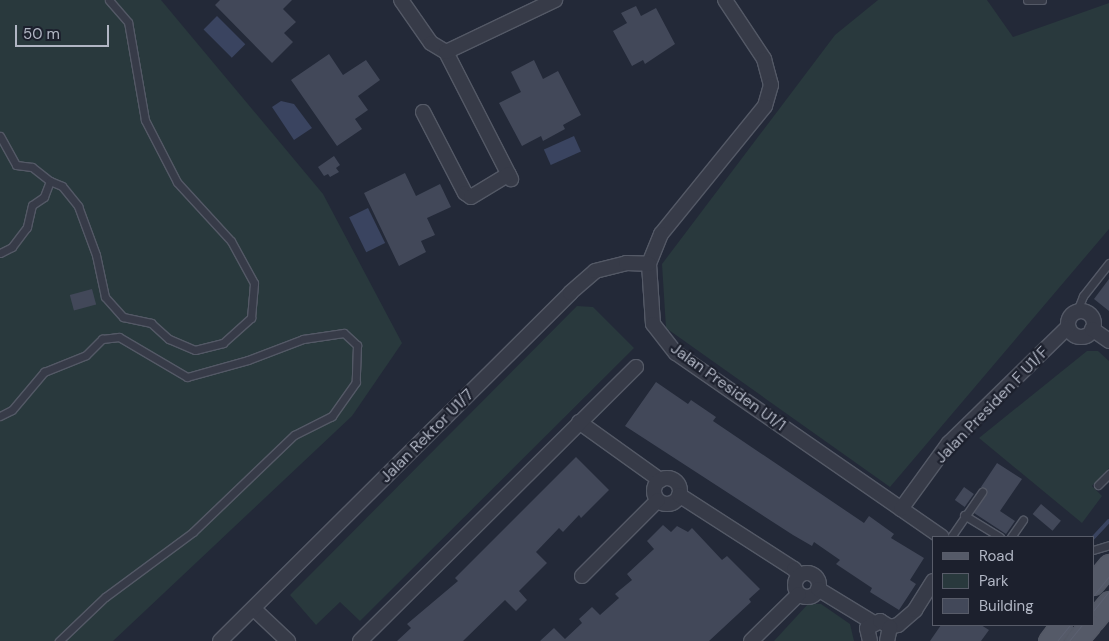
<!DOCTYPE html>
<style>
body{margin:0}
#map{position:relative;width:1109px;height:641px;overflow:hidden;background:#232938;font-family:"DM Sans",sans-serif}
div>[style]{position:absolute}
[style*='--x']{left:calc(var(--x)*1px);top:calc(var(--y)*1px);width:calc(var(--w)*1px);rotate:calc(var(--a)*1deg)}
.green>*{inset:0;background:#29393d}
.water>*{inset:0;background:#3a4460;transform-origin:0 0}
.stream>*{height:4px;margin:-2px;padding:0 2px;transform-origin:2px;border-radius:2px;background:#3a4460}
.building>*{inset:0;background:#424859;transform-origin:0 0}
.roads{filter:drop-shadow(1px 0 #545966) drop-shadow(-1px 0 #545966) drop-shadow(0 1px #545966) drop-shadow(0 -1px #545966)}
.lane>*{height:7px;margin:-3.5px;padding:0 3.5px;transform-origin:3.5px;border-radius:3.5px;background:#373b48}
.street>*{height:14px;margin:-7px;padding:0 7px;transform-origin:7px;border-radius:7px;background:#373b48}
.street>.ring{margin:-7px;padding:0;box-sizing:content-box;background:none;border:14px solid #373b48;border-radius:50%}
.primary>*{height:21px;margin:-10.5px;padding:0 10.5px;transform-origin:10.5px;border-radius:10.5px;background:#555a68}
.tram>*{height:1px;margin:-0.5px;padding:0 0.5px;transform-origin:0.5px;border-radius:0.5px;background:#5b6071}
span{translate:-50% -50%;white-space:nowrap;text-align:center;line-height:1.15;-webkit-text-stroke:4.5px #1c202d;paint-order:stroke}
.street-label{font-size:16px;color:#b1b6c4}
.legend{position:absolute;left:932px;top:536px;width:162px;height:90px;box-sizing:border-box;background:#1c202d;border:1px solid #585c69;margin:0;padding:6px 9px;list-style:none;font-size:15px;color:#b1b6c4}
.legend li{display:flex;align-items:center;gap:10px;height:25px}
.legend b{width:25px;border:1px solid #585c69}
.scale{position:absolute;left:15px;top:25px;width:94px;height:22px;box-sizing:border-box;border:2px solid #b1b6c4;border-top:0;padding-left:6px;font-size:15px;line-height:18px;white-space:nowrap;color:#b1b6c4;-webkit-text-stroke:4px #1c202d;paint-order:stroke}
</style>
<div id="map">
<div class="green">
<i style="clip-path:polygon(0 0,161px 0,323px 194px,402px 343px,352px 416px,113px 641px,0 641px)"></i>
<i style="clip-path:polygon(878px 0,987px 0,1013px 37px,1109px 3px,1109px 229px,890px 487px,666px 328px,662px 264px,835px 35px)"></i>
<i style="clip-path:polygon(577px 306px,593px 307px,634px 348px,360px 621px,340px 602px,316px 625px,290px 595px)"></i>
<i style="clip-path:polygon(1087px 351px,1098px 351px,1109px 361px,1109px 468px,1092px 486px,1102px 496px,1082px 523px,979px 438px)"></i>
<i style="clip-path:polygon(808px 604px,821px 604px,850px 624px,854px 641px,774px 641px)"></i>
</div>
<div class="water">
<i style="left:217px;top:16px;width:40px;height:19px;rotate:45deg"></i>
<i style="clip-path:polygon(281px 101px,294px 104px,312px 128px,294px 140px,272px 107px)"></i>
<i style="left:574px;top:136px;width:17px;height:33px;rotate:66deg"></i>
<i style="left:368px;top:208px;width:39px;height:21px;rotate:64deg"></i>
</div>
<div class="stream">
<i style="--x:1093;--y:538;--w:23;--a:-47"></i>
</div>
<div class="building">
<i style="clip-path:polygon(220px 0,292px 0,283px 9px,296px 22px,284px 33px,293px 42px,272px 63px,215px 5px)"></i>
<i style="clip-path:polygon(636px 6px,641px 16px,656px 8px,675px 44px,645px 64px,643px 60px,632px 66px,613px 31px,627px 23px,621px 13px)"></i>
<i style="clip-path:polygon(329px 54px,343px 75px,366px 60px,380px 80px,358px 96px,368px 110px,355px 119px,362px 129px,337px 146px,291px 80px)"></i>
<i style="clip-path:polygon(534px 60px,543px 79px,558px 71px,581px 115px,563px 125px,565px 129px,543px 141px,541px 136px,522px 146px,499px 103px,521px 92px,511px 72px)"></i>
<i style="clip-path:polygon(334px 156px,340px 165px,336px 168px,339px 172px,330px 177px,328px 174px,324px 176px,318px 167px)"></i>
<i style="clip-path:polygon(405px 173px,416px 196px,440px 184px,451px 207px,427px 218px,435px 235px,421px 241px,426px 252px,399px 266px,364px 193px)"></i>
<i style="clip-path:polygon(1109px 279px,1109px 311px,1094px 299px)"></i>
<i style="left:92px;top:289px;width:16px;height:23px;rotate:75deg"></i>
<i style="clip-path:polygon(656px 382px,688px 404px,691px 400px,716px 417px,713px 421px,864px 523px,869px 516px,894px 534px,891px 538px,924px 558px,910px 580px,916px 584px,899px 610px,870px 592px,872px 588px,836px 564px,840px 560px,814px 542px,812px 546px,793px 535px,625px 426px)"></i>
<i style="clip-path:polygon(576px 457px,609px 490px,581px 518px,579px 515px,563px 532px,559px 528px,536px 552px,547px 563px,519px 591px,527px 600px,516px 611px,505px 600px,463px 641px,397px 641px,411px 628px,407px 624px,458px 581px,455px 578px)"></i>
<i style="clip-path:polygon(997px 463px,1022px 479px,1000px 511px,1015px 521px,1006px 534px,974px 513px,987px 493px,981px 487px)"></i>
<i style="left:964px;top:487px;width:12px;height:16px;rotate:35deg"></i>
<i style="left:1041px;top:504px;width:26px;height:13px;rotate:40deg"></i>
<i style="clip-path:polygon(663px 525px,671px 532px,677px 526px,688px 532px,692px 528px,722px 560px,727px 556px,760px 589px,749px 599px,751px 602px,709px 641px,540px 641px,554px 628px,565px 639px,582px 623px,579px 619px,592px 607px,600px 615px,619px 598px,615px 594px,632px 580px,627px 574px,654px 549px,647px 541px)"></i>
<i style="clip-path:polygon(941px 625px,981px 625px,989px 630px,981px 641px,930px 641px)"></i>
</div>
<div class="roads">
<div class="lane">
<i style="--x:1027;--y:0;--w:15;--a:0"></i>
<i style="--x:0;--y:136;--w:33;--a:61"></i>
<i style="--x:16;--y:165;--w:16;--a:7"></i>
<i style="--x:32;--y:167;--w:23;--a:38"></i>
<i style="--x:50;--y:181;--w:17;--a:111"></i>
<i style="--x:44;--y:197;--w:14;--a:146"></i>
<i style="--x:32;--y:205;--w:23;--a:103"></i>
<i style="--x:27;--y:227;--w:25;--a:127"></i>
<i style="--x:12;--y:247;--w:13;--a:153"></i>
<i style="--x:50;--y:181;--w:13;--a:23"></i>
<i style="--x:62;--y:186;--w:26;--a:51"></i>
<i style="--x:78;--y:206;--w:52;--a:69.8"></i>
<i style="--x:96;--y:255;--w:43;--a:77.9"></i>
<i style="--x:105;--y:297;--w:27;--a:48"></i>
<i style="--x:123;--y:317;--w:29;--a:12"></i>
<i style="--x:151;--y:323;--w:24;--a:42"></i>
<i style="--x:169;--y:339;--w:28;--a:23"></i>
<i style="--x:195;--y:350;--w:29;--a:-14"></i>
<i style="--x:223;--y:343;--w:38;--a:-42"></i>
<i style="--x:251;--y:318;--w:35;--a:-85"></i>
<i style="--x:254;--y:283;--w:48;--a:-118.7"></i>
<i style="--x:231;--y:241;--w:80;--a:-132.5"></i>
<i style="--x:177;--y:182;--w:70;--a:-117.3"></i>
<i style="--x:145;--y:120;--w:99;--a:-99.8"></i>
<i style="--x:128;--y:22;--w:29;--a:-131"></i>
<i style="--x:1077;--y:311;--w:16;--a:-68"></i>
<i style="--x:1083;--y:296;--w:42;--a:-51.8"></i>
<i style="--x:0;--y:416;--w:13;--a:-27"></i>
<i style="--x:12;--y:410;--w:50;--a:-49.9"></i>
<i style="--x:44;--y:372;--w:45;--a:-22"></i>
<i style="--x:86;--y:355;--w:23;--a:-45"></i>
<i style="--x:102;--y:339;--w:17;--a:-7"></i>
<i style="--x:119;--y:337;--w:79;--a:30.5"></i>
<i style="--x:187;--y:377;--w:63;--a:-15.6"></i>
<i style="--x:248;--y:360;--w:59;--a:-20.9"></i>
<i style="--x:303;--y:339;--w:41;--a:-8.3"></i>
<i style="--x:344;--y:333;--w:18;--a:43"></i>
<i style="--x:357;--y:345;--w:37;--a:92"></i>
<i style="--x:356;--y:382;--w:42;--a:125.2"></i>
<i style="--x:332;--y:416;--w:42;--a:153.4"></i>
<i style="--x:294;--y:435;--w:140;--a:136.2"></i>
<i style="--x:193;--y:532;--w:109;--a:143.5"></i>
<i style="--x:105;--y:597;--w:64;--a:136.3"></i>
<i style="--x:1098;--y:485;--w:16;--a:-45"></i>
<i style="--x:964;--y:515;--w:42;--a:31.4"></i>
<i style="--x:951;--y:537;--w:55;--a:-55.4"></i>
<i style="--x:1011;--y:537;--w:21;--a:-55"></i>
<i style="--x:1093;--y:550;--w:17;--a:-17"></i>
</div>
<div class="street">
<i style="--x:401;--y:0;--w:52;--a:55.1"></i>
<i style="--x:431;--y:43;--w:17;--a:31"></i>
<i style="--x:446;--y:52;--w:143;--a:62.9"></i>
<i style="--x:725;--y:0;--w:71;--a:56.5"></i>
<i style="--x:764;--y:59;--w:27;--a:75"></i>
<i style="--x:771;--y:85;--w:22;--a:106"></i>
<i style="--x:765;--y:106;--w:165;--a:129.1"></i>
<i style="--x:661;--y:234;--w:32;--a:112"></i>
<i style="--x:649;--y:264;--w:60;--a:86.2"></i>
<i style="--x:653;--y:324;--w:37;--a:52"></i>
<i style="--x:676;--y:353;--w:323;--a:34.7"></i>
<i style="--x:446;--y:52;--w:121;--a:-25.5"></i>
<i style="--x:423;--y:112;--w:91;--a:62.6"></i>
<i style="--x:465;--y:193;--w:7;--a:34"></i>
<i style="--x:471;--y:197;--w:44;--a:-31.2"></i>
<i class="ring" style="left:1068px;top:311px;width:12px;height:12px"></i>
<i style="--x:1092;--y:329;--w:21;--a:35"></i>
<i style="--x:579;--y:422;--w:100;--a:35.6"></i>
<i class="ring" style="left:654px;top:478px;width:12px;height:12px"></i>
<i style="--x:679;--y:495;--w:137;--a:32.8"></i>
<i style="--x:794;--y:569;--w:8;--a:50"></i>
<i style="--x:901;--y:509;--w:82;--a:-54"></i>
<i style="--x:949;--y:443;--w:166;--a:-44.3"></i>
<i class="ring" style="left:795px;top:573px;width:10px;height:10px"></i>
<i style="--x:582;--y:576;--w:107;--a:-45"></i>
<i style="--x:818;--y:589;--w:63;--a:31.4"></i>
<i style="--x:254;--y:609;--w:47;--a:43.3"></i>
<i style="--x:890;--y:627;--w:8;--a:-14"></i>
<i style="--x:898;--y:625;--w:23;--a:-41"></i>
<i style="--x:915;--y:610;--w:34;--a:-58"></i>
<i style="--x:220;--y:641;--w:494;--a:-44.8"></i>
<i style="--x:570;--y:293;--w:33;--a:-41"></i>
<i style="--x:595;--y:271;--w:32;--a:-14"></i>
<i style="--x:626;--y:263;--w:23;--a:2"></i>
<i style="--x:360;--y:641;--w:389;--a:-44.8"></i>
<i style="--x:751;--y:641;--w:67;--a:-44.4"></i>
<i style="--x:870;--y:641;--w:13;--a:-103"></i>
<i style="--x:867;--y:628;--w:15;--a:-28"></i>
<i style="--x:880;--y:621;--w:12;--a:31"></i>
<i style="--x:890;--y:627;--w:14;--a:102"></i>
</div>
<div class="primary">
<i style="--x:1093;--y:584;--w:25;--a:-50"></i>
<i style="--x:1093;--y:621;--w:25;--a:-50"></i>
<i style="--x:1049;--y:641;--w:20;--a:-53"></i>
<i style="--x:1076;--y:641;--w:21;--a:-49"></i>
</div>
</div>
<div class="tram">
<i style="--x:1093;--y:596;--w:26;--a:-51"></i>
<i style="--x:1093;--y:611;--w:26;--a:-51"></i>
<i style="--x:1057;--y:641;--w:21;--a:-51"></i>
<i style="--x:1069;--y:641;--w:21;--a:-51"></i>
</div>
<div class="street-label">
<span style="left:728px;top:387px;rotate:36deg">Jalan Presiden U1/1</span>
<span style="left:992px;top:405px;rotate:-46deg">Jalan Presiden F U1/F</span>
<span style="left:427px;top:436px;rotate:-45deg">Jalan Rektor U1/7</span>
</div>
<ul class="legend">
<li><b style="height:6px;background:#555a68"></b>Road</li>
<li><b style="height:14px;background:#29393d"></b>Park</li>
<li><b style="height:14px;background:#424859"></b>Building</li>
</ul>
<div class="scale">50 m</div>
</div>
